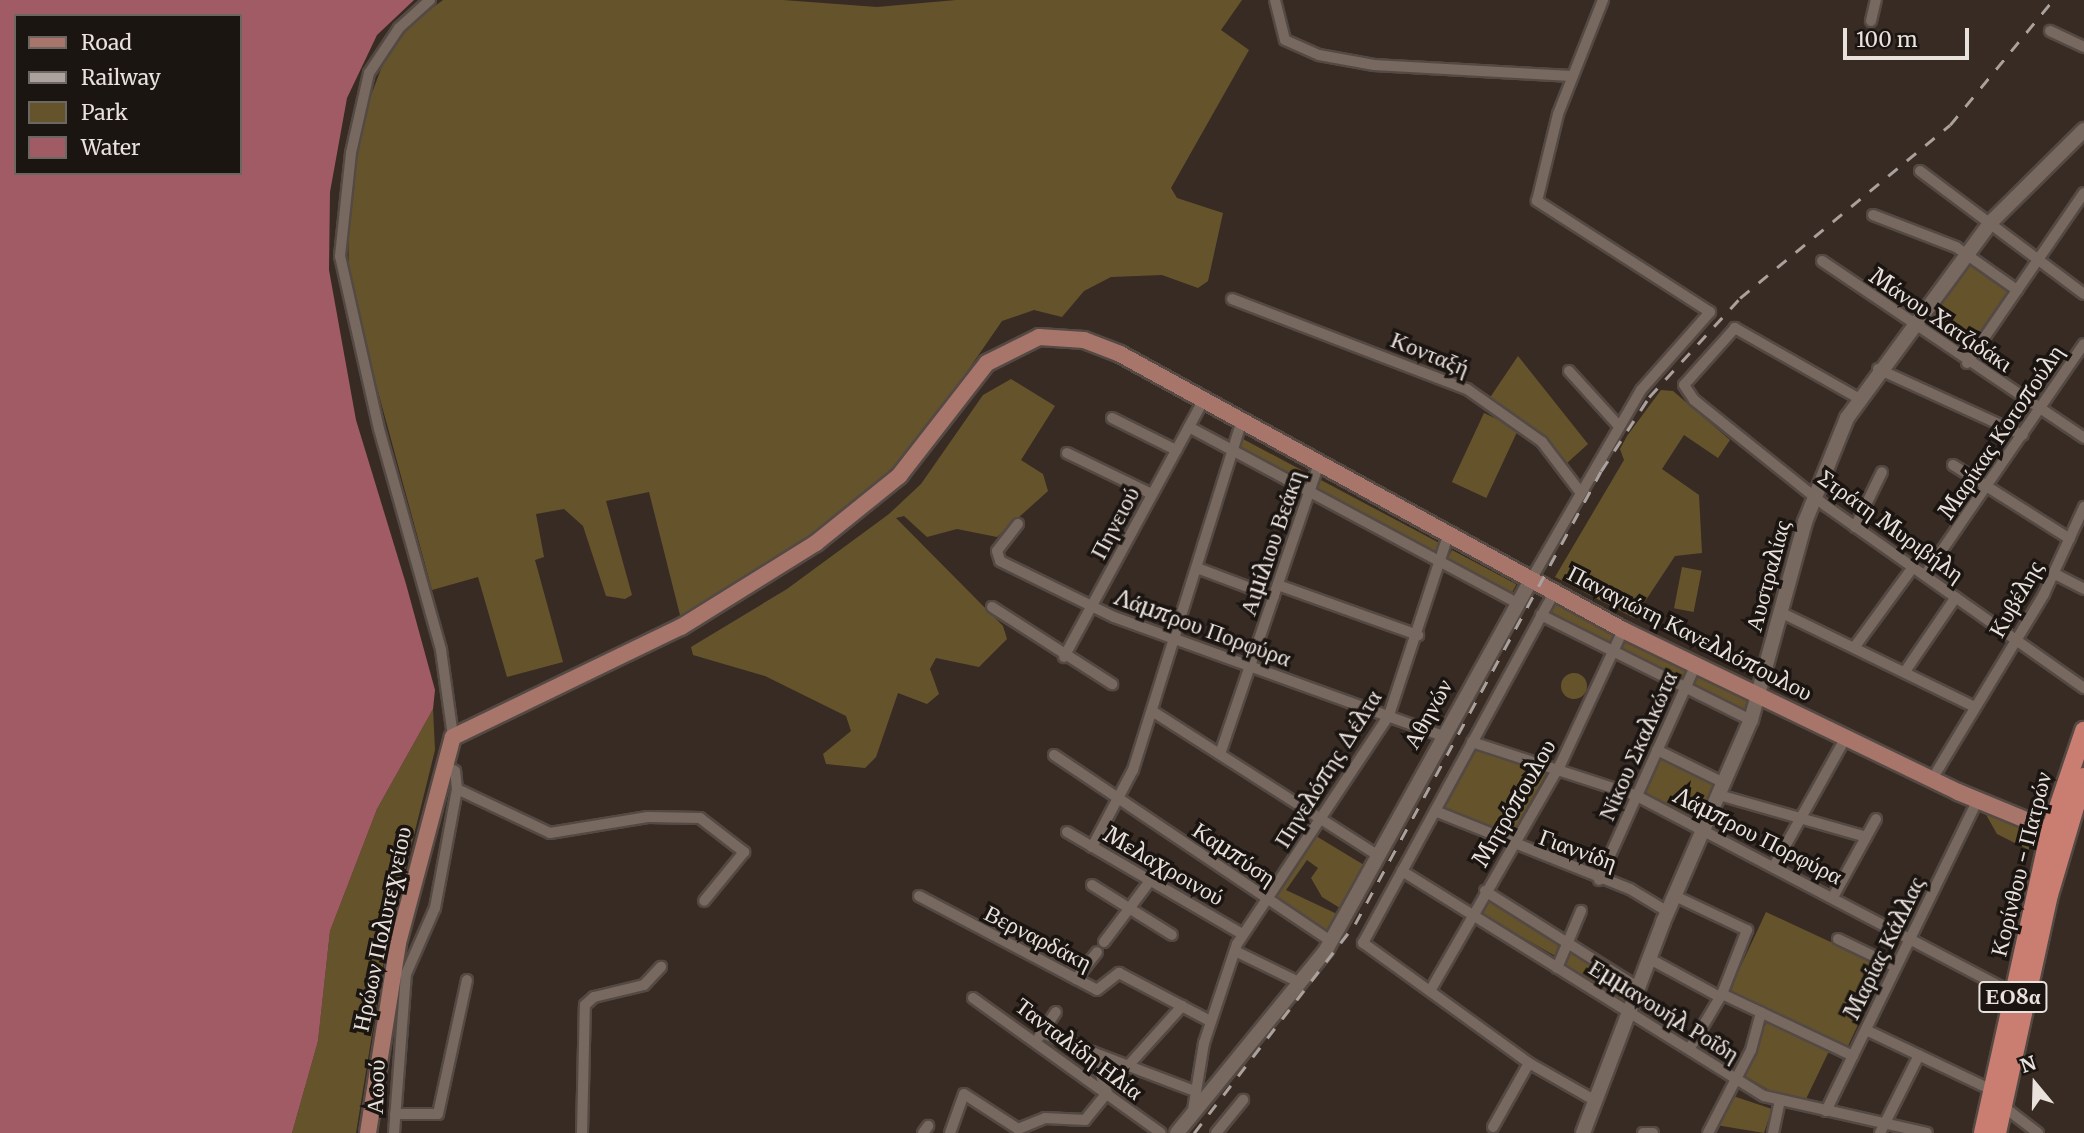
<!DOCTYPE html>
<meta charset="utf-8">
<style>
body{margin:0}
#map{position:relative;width:2084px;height:1133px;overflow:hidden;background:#382b24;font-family:Merriweather,serif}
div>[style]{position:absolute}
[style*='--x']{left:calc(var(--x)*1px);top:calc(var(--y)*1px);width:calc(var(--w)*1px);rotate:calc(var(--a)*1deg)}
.green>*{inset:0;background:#65542b;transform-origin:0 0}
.round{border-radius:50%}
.water>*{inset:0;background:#a15b65}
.roads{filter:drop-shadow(2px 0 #544943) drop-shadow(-2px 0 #544943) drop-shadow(0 2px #544943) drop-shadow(0 -2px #544943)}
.street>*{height:10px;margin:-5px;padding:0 5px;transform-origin:5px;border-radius:5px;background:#776860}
.secondary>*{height:14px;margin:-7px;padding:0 7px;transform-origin:7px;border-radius:7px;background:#776860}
.primary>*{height:16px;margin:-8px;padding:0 8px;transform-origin:8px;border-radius:8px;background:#a8756a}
.highway>*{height:18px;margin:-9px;padding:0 9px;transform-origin:9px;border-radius:9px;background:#c97e71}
.rail>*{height:2.5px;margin-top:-1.25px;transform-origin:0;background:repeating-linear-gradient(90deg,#aca29d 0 12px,transparent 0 24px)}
span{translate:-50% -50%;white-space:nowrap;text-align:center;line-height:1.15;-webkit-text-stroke:7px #1b1512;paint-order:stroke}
.shield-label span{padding:2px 5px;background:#1b1512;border:2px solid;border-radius:5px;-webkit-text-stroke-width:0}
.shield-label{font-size:21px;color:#e9e1dc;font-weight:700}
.street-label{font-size:23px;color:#e9e1dc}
.legend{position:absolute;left:14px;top:14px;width:228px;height:161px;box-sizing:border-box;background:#1b1512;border:2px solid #6d6763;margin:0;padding:9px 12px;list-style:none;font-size:21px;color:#e9e1dc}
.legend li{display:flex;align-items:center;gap:14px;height:35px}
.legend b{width:35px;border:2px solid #6d6763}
.north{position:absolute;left:2000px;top:1049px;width:70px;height:70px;-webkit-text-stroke:5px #1b1512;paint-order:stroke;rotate:341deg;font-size:19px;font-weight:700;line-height:28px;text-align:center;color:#e9e1dc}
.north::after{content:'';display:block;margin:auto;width:24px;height:32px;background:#e9e1dc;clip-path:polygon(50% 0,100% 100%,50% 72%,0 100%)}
.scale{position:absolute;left:1843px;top:28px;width:126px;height:32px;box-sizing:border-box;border:4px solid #e9e1dc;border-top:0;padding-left:9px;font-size:21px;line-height:24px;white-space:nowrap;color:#e9e1dc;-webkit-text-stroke:5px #1b1512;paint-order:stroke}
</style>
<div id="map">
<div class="green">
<i style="clip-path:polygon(443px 0,783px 0,877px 7px,956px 0,1242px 0,1221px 30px,1249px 50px,1171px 188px,1177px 198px,1223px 213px,1208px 281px,1198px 288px,1162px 275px,1111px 277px,1084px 291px,1062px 317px,1034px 310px,1002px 321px,906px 460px,827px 527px,682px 623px,649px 492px,606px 501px,632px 595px,625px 599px,606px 596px,583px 526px,564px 509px,536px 514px,544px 557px,535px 560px,563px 662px,507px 677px,478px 577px,432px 590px,349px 285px,348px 223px,361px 122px,384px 61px,412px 23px)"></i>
<i style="left:1970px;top:264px;width:50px;height:77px;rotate:35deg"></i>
<i style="clip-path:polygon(1518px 356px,1588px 444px,1567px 463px,1543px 436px,1489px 399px)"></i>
<i style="clip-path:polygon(1011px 379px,1055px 406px,1021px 460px,1043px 474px,1048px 491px,997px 537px,957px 529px,927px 537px,904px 516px,896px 518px,1003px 626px,1007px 639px,979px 667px,936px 658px,930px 669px,939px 694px,927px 704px,898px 693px,876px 757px,865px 768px,826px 764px,823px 754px,851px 731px,846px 716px,765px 676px,693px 655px,691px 647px,787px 589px,889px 514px,921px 484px,983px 395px)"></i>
<i style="clip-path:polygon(1661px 390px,1673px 391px,1730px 440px,1718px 458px,1684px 435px,1662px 469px,1699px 495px,1702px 553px,1675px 556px,1634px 618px,1555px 577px,1624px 460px,1620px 449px,1627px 436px)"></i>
<i style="left:1484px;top:413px;width:38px;height:76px;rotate:25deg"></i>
<i style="left:1243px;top:439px;width:75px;height:11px;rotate:28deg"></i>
<i style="left:1319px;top:479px;width:137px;height:9px;rotate:28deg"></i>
<i style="left:1452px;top:550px;width:73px;height:9px;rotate:28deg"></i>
<i style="left:1682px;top:567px;width:20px;height:42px;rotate:11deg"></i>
<i style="left:1554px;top:602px;width:68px;height:10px;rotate:29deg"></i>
<i style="clip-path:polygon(1624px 641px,1686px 671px,1682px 680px,1621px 649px)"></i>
<i class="round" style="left:1561px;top:673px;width:26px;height:26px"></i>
<i style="clip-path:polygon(1697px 675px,1748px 701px,1745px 709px,1693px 685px)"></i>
<i style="clip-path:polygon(433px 709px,435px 750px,386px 948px,356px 1133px,292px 1133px,318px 1041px,330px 931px,377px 809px)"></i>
<i style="clip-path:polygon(1476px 750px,1550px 772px,1510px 840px,1444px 809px)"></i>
<i style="left:1660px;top:759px;width:60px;height:37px;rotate:25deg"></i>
<i style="clip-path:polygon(1984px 811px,2031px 834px,2029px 850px,1997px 834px)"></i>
<i style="clip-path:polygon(1316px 836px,1364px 865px,1340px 908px,1322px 897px,1311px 878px,1318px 868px,1307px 860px,1286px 890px,1337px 914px,1327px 933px,1274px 900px)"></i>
<i style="clip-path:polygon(1487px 896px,1564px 945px,1557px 957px,1478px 912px)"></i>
<i style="left:1766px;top:912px;width:131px;height:89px;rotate:25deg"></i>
<i style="left:1572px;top:950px;width:72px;height:17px;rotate:32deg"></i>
<i style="clip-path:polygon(1768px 1019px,1830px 1049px,1806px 1099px,1769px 1090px,1742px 1074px)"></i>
<i style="clip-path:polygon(1727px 1094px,1772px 1109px,1764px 1133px,1716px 1125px)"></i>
</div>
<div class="water">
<i style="clip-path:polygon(evenodd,0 0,414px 0,377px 35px,347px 98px,330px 192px,329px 270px,356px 420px,406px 584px,435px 690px,433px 709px,377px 809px,330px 931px,318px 1041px,292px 1133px,0 1133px,0 0,16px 16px,240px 16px,240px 173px,16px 173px,16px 16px)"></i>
</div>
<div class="roads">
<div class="street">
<i style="--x:430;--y:0;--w:42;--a:137.9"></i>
<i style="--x:399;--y:28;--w:54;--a:123.7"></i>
<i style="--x:369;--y:73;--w:82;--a:102.7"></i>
<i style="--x:351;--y:153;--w:104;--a:96.1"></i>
<i style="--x:340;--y:256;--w:177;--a:77.3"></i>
<i style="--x:379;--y:429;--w:230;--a:74.3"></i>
<i style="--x:441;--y:650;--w:88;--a:82.1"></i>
<i style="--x:1275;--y:0;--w:41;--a:76"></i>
<i style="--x:1285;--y:40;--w:37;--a:24"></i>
<i style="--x:1319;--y:55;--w:56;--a:10.3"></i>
<i style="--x:1374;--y:65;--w:197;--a:3.2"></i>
<i style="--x:1871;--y:21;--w:22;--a:-77"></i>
<i style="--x:2050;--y:31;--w:38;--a:25"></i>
<i style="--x:1920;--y:171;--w:205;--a:36.9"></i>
<i style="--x:1873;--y:215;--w:89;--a:21.1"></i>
<i style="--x:1956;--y:247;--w:75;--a:35.2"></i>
<i style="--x:1822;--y:261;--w:316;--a:34"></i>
<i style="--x:1232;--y:299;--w:252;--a:21"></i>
<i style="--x:1467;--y:389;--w:92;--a:35.2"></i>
<i style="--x:1542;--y:442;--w:64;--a:52.6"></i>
<i style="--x:1967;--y:363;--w:206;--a:-55.5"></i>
<i style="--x:1878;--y:369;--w:159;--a:24.5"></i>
<i style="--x:1569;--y:371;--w:73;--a:47.8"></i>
<i style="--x:1858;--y:398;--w:142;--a:-150.4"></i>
<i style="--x:1735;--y:328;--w:76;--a:131.8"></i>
<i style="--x:1684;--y:385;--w:18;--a:56"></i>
<i style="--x:1694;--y:400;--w:169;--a:38.8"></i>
<i style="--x:1826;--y:506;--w:316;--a:35.2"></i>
<i style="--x:1112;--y:418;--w:72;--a:26.6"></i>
<i style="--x:1189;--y:427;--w:370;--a:28.2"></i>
<i style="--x:1067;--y:453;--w:94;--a:25.8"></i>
<i style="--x:1953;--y:465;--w:138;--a:32.3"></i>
<i style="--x:1018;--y:524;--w:34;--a:128"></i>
<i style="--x:997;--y:551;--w:10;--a:73"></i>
<i style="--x:1000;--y:561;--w:127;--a:26.2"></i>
<i style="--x:1114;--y:617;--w:349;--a:19.9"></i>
<i style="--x:1855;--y:527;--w:61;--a:-63.9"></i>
<i style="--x:1197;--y:568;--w:82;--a:20.6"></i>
<i style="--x:2055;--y:574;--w:33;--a:27"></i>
<i style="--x:1925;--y:575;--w:280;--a:-55.5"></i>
<i style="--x:1532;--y:578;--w:217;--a:-59.9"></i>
<i style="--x:1641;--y:390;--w:104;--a:-48.5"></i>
<i style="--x:1710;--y:312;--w:206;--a:-147.3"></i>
<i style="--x:1537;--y:201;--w:89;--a:-76.4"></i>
<i style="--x:1558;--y:114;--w:123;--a:-68.5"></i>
<i style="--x:1278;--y:585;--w:149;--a:19.7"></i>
<i style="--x:992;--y:607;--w:143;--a:32.7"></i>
<i style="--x:1780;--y:612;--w:215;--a:26"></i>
<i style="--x:1541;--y:615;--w:235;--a:26.6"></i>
<i style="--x:1856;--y:645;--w:97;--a:-53.8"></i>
<i style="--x:1064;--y:657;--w:285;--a:-61.5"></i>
<i style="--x:1906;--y:670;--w:88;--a:-55.6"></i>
<i style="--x:1152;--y:711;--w:269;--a:32.6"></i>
<i style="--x:1472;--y:742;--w:174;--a:18.1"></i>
<i style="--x:1637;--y:796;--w:426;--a:27.7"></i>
<i style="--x:1657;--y:750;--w:75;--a:26.2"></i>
<i style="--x:1220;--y:754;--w:306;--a:-71.2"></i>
<i style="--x:1054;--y:755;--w:334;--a:33.9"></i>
<i style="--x:1937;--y:771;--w:207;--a:-58.8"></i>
<i style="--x:2044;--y:594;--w:96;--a:-65.3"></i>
<i style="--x:457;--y:789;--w:103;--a:25.3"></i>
<i style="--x:550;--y:833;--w:99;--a:-9.3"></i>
<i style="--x:648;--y:817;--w:52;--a:1.1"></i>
<i style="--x:700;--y:818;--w:56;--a:37.7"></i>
<i style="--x:744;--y:852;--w:63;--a:129.2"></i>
<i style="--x:1719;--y:795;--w:153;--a:15.9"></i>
<i style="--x:1435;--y:811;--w:210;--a:21.8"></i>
<i style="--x:1630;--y:889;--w:44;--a:31.2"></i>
<i style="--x:1067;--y:832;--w:203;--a:30.2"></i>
<i style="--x:1092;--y:847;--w:87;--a:-62"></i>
<i style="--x:1133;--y:770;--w:359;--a:-72.7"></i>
<i style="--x:1774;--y:866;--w:148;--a:-60.8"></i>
<i style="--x:1402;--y:871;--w:426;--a:31.9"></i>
<i style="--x:1764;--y:1096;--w:167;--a:12.8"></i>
<i style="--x:1599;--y:880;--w:235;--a:-65.8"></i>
<i style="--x:1092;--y:885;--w:94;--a:32"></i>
<i style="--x:1485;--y:891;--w:182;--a:32.2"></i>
<i style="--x:919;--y:896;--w:201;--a:27.8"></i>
<i style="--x:1097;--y:990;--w:28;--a:-38"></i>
<i style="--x:1119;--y:973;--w:103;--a:27.8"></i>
<i style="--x:1675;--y:896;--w:80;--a:25.3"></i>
<i style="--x:1747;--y:930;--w:69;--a:111.3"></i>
<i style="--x:1722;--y:994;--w:63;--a:120.7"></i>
<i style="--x:1833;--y:897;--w:89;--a:-61.1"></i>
<i style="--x:1838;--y:939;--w:64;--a:25.8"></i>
<i style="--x:1104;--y:942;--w:76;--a:-53"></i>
<i style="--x:1235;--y:951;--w:73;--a:25.9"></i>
<i style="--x:1650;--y:959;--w:75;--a:28.6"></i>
<i style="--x:1557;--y:968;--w:62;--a:-67.2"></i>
<i style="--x:1076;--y:979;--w:34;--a:-52"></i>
<i style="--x:1430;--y:991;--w:263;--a:-60.1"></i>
<i style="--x:1561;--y:763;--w:147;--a:-65"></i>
<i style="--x:1722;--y:994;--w:145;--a:25.3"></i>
<i style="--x:973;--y:998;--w:231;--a:35.7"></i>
<i style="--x:1866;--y:1030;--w:140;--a:25.5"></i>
<i style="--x:1042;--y:1033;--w:160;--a:20.8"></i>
<i style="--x:1039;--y:1037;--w:30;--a:-56"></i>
<i style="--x:1529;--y:1063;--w:205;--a:-144.1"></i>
<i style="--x:1363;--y:943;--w:399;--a:-61.4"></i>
<i style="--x:1128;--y:1066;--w:81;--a:-48"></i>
<i style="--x:2004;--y:1107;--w:43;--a:37.4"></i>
<i style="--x:1826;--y:1111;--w:345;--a:-64"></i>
<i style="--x:395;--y:1114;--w:43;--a:0"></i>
<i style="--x:438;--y:1114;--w:137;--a:-77.8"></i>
<i style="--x:1192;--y:1116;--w:74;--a:-80.7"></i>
<i style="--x:1204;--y:1043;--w:104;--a:-71.6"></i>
<i style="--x:1237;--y:944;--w:275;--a:-56.4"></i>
<i style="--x:1389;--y:715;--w:192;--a:-71.8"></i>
<i style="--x:1493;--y:1127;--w:73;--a:-60.6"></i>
<i style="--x:1529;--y:1063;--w:75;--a:29.6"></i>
<i style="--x:394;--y:1133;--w:159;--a:-85.7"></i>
<i style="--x:406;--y:974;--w:72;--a:-66.3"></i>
<i style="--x:435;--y:908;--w:121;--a:-79.5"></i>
<i style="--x:457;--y:789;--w:18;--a:-96"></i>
<i style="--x:455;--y:771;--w:14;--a:-150"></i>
<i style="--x:582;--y:1133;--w:128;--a:-88.7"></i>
<i style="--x:585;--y:1005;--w:12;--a:-42"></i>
<i style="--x:594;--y:997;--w:51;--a:-13.5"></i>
<i style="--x:644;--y:985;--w:25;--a:-47"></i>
<i style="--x:923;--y:1133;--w:9;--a:-54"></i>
<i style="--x:950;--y:1133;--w:41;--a:-70.3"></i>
<i style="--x:964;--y:1094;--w:64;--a:32.9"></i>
<i style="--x:1018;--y:1129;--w:29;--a:-22"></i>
<i style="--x:1045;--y:1118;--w:40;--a:2.9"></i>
<i style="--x:1085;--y:1120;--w:35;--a:-51"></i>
<i style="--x:1107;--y:1093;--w:43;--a:-108.9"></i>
<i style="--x:1216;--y:1133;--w:43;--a:-50.7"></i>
<i style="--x:1643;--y:1133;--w:10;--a:0"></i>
<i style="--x:1708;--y:1133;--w:93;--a:-62.6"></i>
<i style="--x:1751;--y:1050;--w:39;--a:-75"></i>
<i style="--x:1773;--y:1133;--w:33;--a:-78"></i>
<i style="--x:1880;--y:1133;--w:87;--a:-63.4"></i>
</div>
<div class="secondary">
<i style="--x:1177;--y:1133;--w:236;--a:-50.8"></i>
<i style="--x:1326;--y:950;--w:425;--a:-61"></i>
<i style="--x:1583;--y:1133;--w:226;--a:-69.2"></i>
<i style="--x:1663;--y:922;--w:220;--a:-66.5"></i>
<i style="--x:1751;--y:720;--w:205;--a:-74.7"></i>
<i style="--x:1805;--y:522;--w:112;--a:-68"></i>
<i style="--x:1847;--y:418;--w:243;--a:-53.7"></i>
<i style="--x:1991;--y:222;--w:131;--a:-44.7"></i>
</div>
<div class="primary">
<i style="--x:368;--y:1133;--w:192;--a:-81"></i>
<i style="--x:398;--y:943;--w:213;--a:-75.1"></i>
<i style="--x:453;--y:737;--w:253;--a:-25.8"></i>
<i style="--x:681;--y:627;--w:159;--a:-31.9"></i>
<i style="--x:816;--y:543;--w:107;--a:-38.9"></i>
<i style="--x:899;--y:476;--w:143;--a:-52.1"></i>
<i style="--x:987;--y:363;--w:58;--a:-26.6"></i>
<i style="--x:1039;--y:337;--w:45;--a:3.8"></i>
<i style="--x:1084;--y:340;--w:39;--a:21"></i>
<i style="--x:1120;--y:354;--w:574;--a:28.75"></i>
<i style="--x:1623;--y:630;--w:372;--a:25.8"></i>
<i style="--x:1958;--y:792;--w:110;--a:22.4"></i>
</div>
<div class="highway">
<i style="--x:1983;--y:1133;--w:309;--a:-77.5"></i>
<i style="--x:2050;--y:831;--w:106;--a:-71.2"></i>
<i style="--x:1997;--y:1133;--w:244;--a:-77.7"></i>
<i style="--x:2049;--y:895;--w:123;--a:-73.5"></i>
</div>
</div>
<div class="rail">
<i style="--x:1194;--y:1133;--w:264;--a:-52.4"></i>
<i style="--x:1355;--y:924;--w:515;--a:-61.5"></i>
<i style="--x:1601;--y:471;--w:88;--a:-57"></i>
<i style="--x:1649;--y:397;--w:134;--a:-47.4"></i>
<i style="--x:1740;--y:298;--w:272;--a:-39.5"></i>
<i style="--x:1950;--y:125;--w:162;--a:-50.5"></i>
</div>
<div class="shield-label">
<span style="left:2013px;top:997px">ΕΟ8α</span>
</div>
<div class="street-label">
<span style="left:1941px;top:320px;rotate:34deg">Μάνου Χατζιδάκι</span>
<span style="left:1430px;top:354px;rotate:22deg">Κονταξή</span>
<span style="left:2001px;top:432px;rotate:-56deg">Μαρίκας Κοτοπούλη</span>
<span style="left:1115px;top:523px;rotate:-62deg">Πηνειού</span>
<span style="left:1891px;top:526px;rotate:36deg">Στράτη Μυριβήλη</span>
<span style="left:1272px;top:543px;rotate:-71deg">Αιμίλιου Βεάκη</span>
<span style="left:1768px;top:576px;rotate:-75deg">Αυστραλίας</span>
<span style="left:2016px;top:599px;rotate:-60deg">Κυβέλης</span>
<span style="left:1203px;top:628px;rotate:20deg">Λάμπρου Πορφύρα</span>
<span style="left:1690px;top:633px;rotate:27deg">Παναγιώτη Κανελλόπουλου</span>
<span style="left:1428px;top:714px;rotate:-61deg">Αθηνών</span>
<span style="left:1638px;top:746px;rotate:-66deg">Νίκου Σκαλκώτα</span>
<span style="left:1328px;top:769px;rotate:-58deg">Πηνελόπης Δέλτα</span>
<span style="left:1514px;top:803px;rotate:-60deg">Μητρόπουλου</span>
<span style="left:1758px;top:836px;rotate:27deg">Λάμπρου Πορφύρα</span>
<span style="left:1578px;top:850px;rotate:20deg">Γιαννίδη</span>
<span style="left:1234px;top:854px;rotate:34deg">Καμπύση</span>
<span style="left:2021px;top:864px;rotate:-76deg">Κορίνθου - Πατρών</span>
<span style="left:1164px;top:866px;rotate:30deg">Μελαχροινού</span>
<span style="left:382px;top:929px;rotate:-78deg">Ηρώων Πολυτεχνείου</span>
<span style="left:1038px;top:938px;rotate:27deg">Βερναρδάκη</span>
<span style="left:1884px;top:948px;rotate:-64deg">Μαρίας Κάλλας</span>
<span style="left:1664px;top:1011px;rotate:32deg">Εμμανουήλ Ροΐδη</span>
<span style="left:1079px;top:1049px;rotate:37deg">Τανταλίδη Ηλία</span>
<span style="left:376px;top:1087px;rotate:-88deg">Αωού</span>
</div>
<ul class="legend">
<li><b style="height:9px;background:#a8756a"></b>Road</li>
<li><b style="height:9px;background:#aca29d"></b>Railway</li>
<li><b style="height:19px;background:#65542b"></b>Park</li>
<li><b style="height:19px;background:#a15b65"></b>Water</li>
</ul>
<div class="north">N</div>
<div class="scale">100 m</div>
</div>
